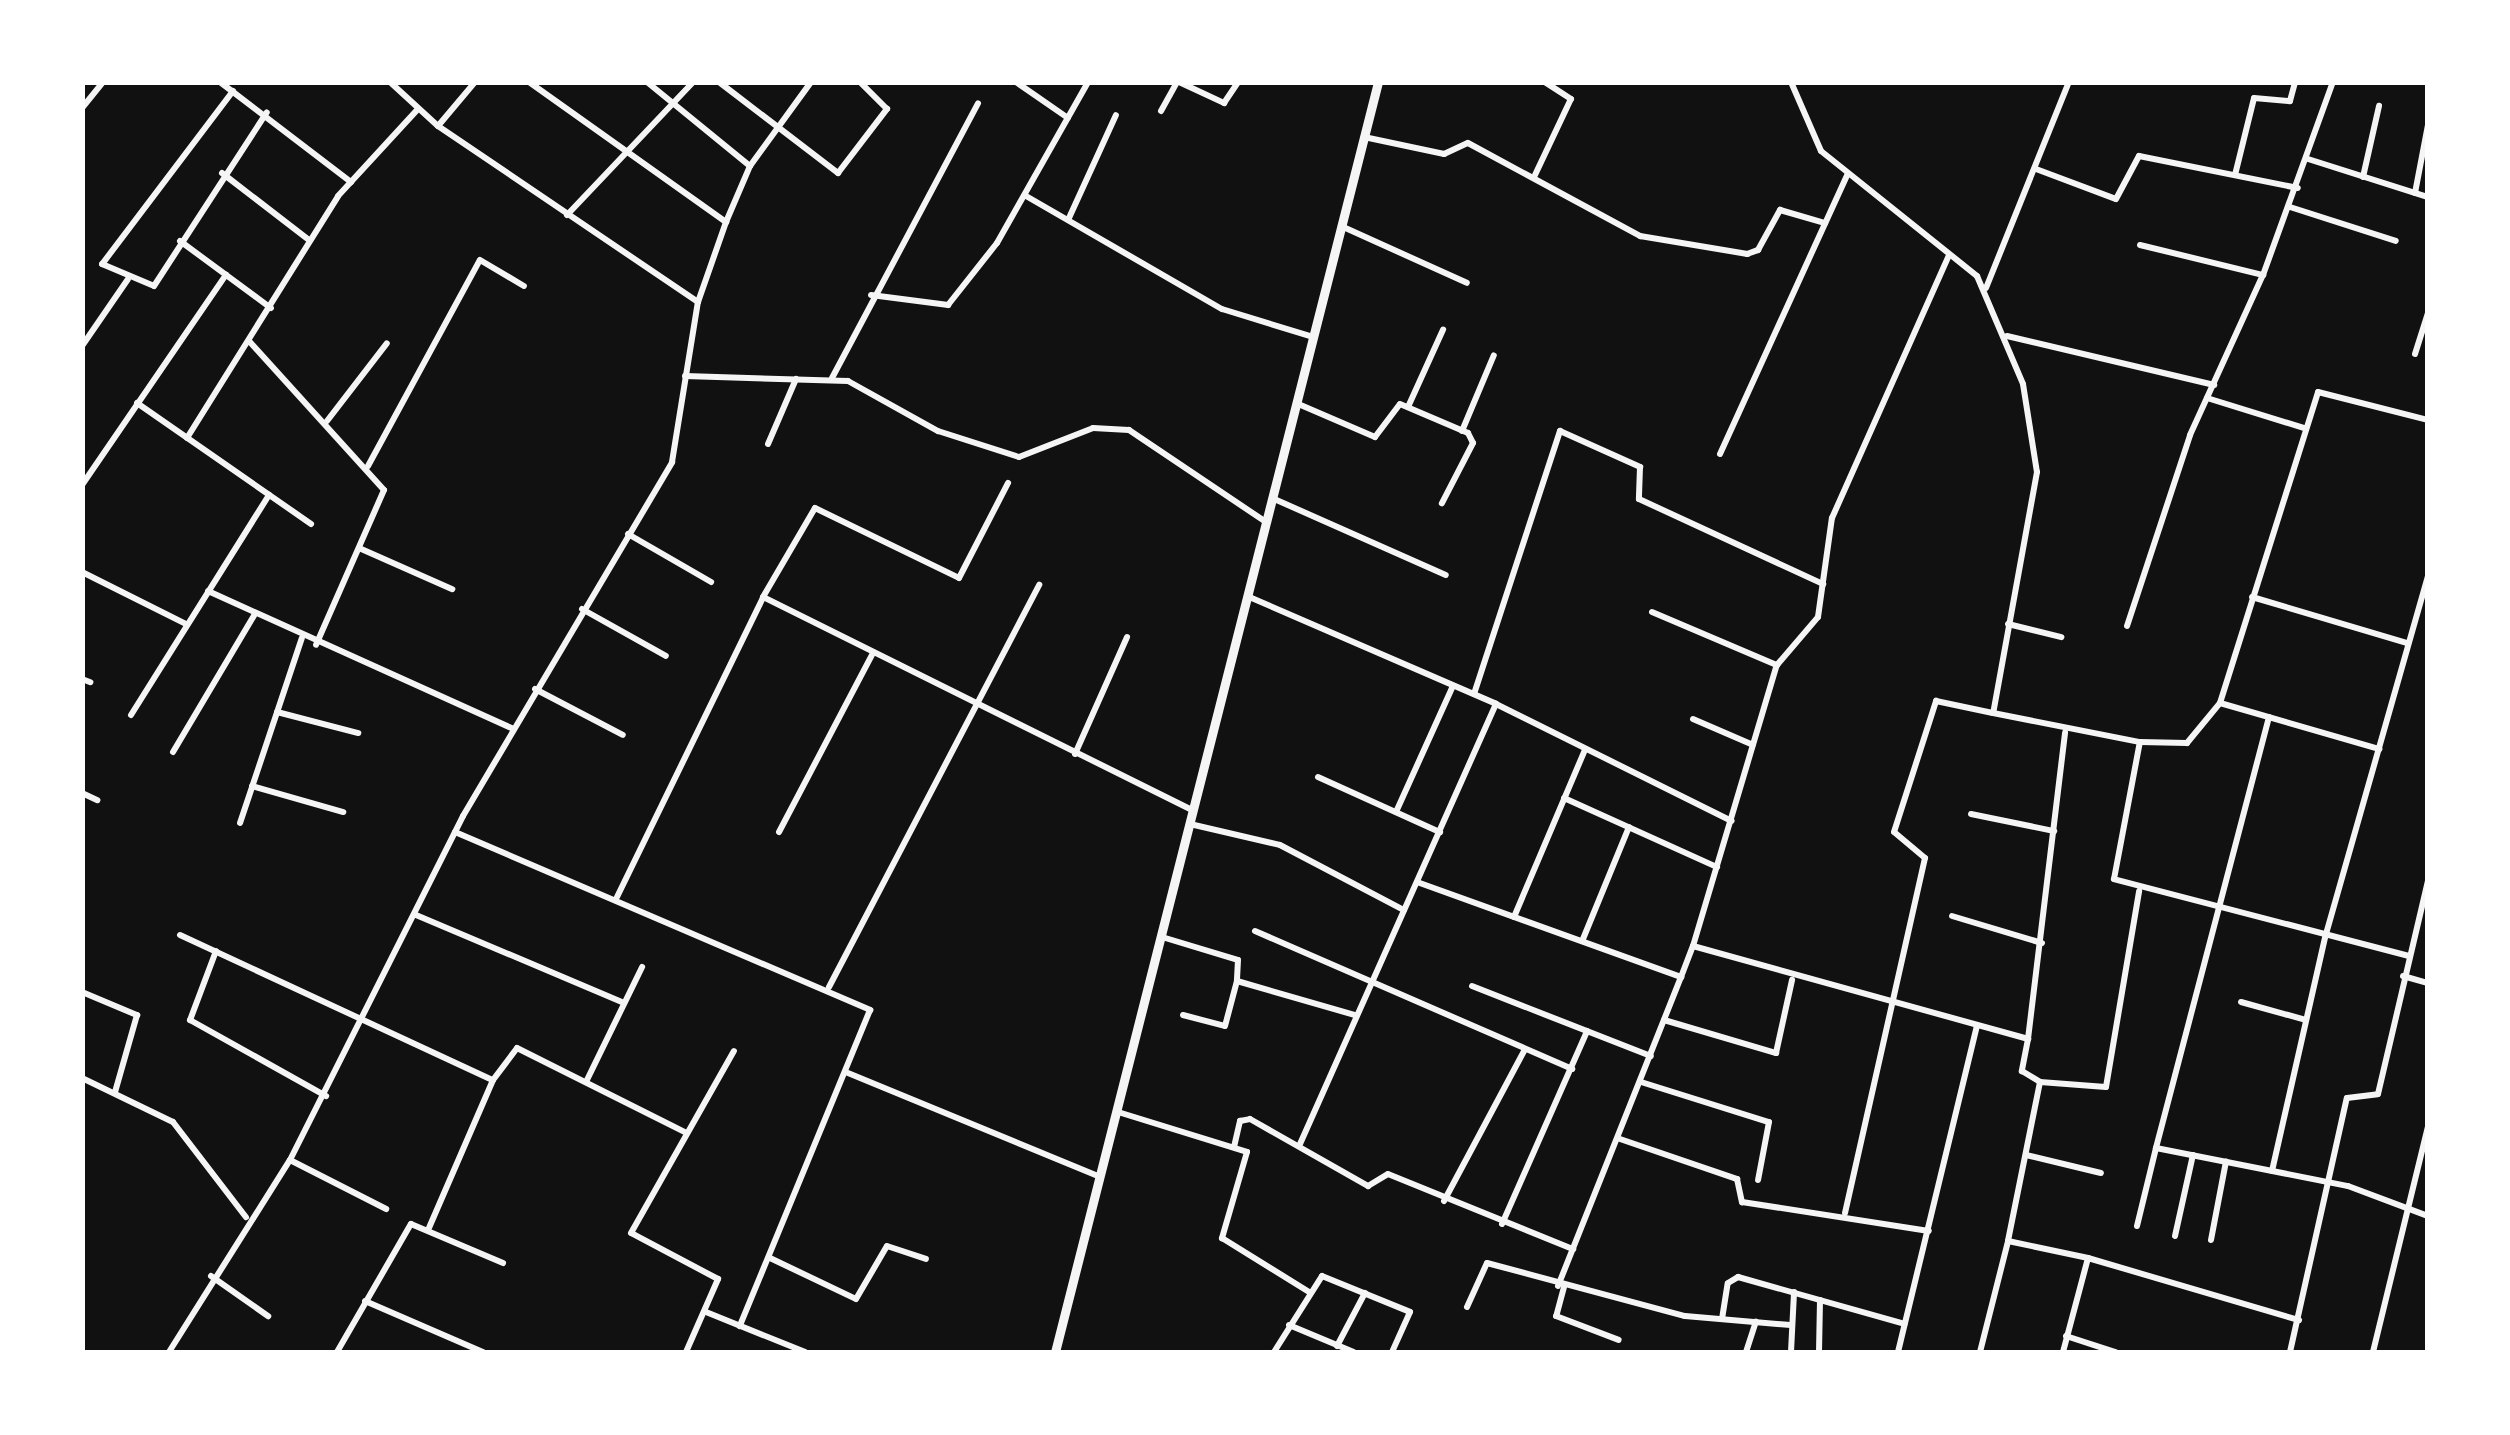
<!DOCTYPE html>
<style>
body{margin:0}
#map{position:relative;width:2510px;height:1435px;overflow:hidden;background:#111;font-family:"Fira Sans",sans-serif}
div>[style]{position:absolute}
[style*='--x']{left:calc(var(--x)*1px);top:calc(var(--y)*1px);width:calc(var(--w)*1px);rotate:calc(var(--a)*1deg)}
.minor>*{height:6px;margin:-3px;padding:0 3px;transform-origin:3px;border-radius:3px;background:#f5f5f5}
.secondary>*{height:9px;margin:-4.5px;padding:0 4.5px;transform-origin:4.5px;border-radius:4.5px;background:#f5f5f5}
span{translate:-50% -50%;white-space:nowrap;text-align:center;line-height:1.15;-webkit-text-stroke:8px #fff;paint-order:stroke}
.frame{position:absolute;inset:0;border:85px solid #fff;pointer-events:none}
</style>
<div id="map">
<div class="minor">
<i style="--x:220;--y:82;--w:165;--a:37.4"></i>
<i style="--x:390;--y:82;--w:65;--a:42.5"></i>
<i style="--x:438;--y:126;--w:314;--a:34.1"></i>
<i style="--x:529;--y:82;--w:242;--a:35.4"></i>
<i style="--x:647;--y:82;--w:133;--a:39.2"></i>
<i style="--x:719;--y:82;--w:150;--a:37.4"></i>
<i style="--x:838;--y:173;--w:81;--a:-52.6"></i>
<i style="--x:887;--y:109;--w:38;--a:-135"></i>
<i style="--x:1016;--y:82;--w:63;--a:34.7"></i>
<i style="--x:1179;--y:82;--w:50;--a:25"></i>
<i style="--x:1224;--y:103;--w:25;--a:-56"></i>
<i style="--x:1791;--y:82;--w:75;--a:66.5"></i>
<i style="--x:1821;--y:151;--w:200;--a:38.7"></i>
<i style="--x:1977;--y:276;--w:117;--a:66.9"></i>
<i style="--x:2023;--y:384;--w:89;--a:81"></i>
<i style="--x:2037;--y:472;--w:245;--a:100.3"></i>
<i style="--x:1993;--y:713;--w:150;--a:11.2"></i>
<i style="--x:233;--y:91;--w:217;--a:127.1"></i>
<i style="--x:102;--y:264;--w:56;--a:22.9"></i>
<i style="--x:154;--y:286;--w:207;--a:-57"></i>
<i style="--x:82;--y:108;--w:33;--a:-51"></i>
<i style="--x:1161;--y:111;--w:33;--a:-61"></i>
<i style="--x:438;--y:126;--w:57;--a:-49.9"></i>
<i style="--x:1364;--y:137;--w:82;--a:12"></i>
<i style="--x:1444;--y:154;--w:26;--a:-25"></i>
<i style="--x:1468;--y:143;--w:196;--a:28.4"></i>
<i style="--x:1640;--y:236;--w:109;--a:9.5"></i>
<i style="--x:1747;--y:254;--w:12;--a:-20"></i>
<i style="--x:1758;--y:250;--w:46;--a:-61.2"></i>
<i style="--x:1780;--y:210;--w:47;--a:16.1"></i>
<i style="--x:2308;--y:159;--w:126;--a:17.6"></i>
<i style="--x:2036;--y:169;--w:85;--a:20.6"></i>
<i style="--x:2116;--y:199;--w:49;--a:-61.9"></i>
<i style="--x:2139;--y:156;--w:162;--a:11.4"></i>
<i style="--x:222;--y:173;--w:110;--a:37.6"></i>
<i style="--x:1535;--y:175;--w:84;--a:-64.7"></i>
<i style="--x:1571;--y:99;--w:31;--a:-147"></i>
<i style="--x:2235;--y:175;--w:79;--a:-76.1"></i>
<i style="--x:2254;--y:98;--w:36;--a:5"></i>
<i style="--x:2290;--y:101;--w:20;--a:-75"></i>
<i style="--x:2363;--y:177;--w:73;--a:-77.3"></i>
<i style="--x:2415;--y:193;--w:69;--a:-79.2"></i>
<i style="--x:1026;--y:196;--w:226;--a:30"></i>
<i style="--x:1222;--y:309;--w:95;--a:17.1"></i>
<i style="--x:2290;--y:207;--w:111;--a:17.8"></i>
<i style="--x:567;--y:215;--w:183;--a:-46.5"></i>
<i style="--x:1069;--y:218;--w:113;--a:-65.5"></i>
<i style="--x:1341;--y:226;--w:138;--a:24.3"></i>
<i style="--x:180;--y:241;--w:113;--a:36.4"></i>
<i style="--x:2140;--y:245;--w:127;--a:13.7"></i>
<i style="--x:1986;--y:288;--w:222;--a:-68.1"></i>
<i style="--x:871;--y:295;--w:78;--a:7.4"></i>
<i style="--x:948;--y:305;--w:79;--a:-51.7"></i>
<i style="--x:997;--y:243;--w:185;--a:-60.5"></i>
<i style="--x:2007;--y:336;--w:213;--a:13.3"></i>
<i style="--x:249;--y:341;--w:201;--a:47.8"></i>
<i style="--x:384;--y:490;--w:169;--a:113.7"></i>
<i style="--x:82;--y:346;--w:81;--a:-55.5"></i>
<i style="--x:2415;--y:354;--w:43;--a:-72.4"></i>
<i style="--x:685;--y:376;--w:163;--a:1.8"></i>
<i style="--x:848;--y:381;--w:103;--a:29.1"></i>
<i style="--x:938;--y:431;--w:85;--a:17.8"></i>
<i style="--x:1019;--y:457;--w:79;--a:-21.4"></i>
<i style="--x:1093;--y:428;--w:36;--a:3"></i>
<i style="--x:1129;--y:430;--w:165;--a:33.9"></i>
<i style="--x:832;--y:378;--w:311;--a:-62"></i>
<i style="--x:2207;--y:398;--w:102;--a:17.2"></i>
<i style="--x:137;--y:403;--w:212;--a:34.8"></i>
<i style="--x:1296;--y:403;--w:86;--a:23.3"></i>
<i style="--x:1375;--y:437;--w:41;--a:-52.9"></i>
<i style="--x:1400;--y:404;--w:74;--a:23.1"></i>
<i style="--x:1468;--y:433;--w:11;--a:63"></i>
<i style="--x:1473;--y:443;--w:68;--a:117.3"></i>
<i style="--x:1408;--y:407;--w:85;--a:-65.6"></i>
<i style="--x:327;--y:421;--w:98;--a:-52.4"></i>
<i style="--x:1462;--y:431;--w:82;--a:-67.2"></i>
<i style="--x:187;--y:438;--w:285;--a:-58"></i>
<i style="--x:338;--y:196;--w:118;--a:-47.4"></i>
<i style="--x:768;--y:444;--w:71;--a:-66.7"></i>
<i style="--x:1720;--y:454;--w:307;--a:-65.5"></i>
<i style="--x:368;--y:466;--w:234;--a:-61.5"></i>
<i style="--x:480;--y:260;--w:51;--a:30.6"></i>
<i style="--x:82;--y:485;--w:255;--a:-55.6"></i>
<i style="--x:1272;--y:498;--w:190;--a:23.9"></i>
<i style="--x:628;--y:534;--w:96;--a:30"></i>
<i style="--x:359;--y:548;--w:102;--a:23.8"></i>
<i style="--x:82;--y:572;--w:116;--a:26.6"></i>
<i style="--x:208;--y:591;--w:333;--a:24.3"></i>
<i style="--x:1247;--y:596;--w:271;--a:23.4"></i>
<i style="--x:1496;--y:704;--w:263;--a:26.4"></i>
<i style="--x:763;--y:597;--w:103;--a:-59.7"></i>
<i style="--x:815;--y:508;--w:160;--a:25.9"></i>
<i style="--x:959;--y:578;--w:107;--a:-62.7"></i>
<i style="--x:2252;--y:597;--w:162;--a:16.5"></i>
<i style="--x:582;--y:609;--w:96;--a:29.2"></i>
<i style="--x:1652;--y:612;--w:136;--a:23"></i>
<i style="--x:2008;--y:624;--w:55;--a:13.8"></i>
<i style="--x:2127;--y:626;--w:201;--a:-71.7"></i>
<i style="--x:2190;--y:435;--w:176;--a:-65.5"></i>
<i style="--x:2263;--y:275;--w:205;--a:-70.1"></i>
<i style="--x:82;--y:679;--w:9;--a:21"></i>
<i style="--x:535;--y:689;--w:99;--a:27.6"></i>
<i style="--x:1474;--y:694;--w:277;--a:-71.9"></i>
<i style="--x:1560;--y:431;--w:88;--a:24.2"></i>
<i style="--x:1640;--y:467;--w:32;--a:92"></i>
<i style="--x:1639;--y:499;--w:203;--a:24.8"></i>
<i style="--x:2220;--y:703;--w:166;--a:16.1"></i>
<i style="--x:277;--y:712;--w:84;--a:14.5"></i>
<i style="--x:131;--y:715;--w:260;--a:-57.9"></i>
<i style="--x:2269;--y:717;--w:446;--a:104.7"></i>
<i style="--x:2156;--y:1148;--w:196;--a:11.2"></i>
<i style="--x:2348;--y:1186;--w:85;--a:20.6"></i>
<i style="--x:1693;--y:719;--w:65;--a:23.4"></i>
<i style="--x:173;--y:752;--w:161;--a:-59.3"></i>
<i style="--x:1075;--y:754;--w:128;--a:-66"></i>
<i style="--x:1318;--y:777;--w:134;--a:24.3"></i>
<i style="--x:252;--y:786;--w:95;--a:15.9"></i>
<i style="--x:82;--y:793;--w:17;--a:25"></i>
<i style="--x:1564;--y:798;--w:168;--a:24.3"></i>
<i style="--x:1396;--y:812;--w:138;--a:-65.7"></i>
<i style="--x:1971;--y:814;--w:85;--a:11.6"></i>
<i style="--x:240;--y:823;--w:195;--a:-71.5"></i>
<i style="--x:1190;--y:824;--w:92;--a:13.1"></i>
<i style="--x:1280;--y:845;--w:140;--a:27.7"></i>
<i style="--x:455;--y:832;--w:452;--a:23.2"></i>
<i style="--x:870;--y:1010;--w:342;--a:112.4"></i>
<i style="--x:779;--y:832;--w:202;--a:-62.3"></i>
<i style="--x:1417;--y:882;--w:281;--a:19.8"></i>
<i style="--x:1681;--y:977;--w:33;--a:-69"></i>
<i style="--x:1693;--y:946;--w:348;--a:15.5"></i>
<i style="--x:2028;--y:1039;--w:309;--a:-83.1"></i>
<i style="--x:617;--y:897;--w:334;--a:-64"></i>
<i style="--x:763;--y:597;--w:479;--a:26.4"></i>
<i style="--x:416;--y:915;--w:226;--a:22.9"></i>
<i style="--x:1952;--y:916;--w:94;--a:16.7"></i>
<i style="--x:1514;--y:917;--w:181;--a:-67"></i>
<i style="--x:1255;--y:931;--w:346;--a:23.5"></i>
<i style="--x:180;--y:935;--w:345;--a:24.9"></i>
<i style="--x:493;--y:1080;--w:161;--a:113.4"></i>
<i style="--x:1162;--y:937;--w:79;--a:16.8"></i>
<i style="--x:1238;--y:960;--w:21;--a:93"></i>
<i style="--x:1237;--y:981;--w:123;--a:16.1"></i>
<i style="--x:1583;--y:939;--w:121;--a:-67.7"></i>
<i style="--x:1693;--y:946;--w:293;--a:-73.4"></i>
<i style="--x:1777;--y:665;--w:63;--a:-49.5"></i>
<i style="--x:1818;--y:617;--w:100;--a:-82"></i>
<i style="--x:1832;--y:518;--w:288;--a:-66"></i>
<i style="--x:216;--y:951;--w:74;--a:110.6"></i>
<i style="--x:190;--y:1020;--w:156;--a:29.2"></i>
<i style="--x:2409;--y:956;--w:305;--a:-165.4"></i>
<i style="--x:2114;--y:879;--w:139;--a:-79.3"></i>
<i style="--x:2140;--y:742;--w:47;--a:1.2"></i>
<i style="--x:2187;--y:743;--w:52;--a:-50.5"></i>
<i style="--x:2220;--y:703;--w:326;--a:-72.5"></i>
<i style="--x:2318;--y:392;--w:114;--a:14.3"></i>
<i style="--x:2403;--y:976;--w:26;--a:16"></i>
<i style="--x:1472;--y:986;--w:192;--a:21.4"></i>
<i style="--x:829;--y:987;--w:454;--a:-62.4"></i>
<i style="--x:82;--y:992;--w:60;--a:22.7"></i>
<i style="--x:137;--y:1015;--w:80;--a:105.9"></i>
<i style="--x:2241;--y:1002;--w:67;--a:15.5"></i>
<i style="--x:1183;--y:1015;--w:43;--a:14.7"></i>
<i style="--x:1225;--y:1026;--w:47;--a:-75.1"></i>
<i style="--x:1664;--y:1020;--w:117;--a:16.4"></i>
<i style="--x:1776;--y:1053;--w:75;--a:-77.6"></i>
<i style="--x:2028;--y:1039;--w:33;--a:101"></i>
<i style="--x:2022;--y:1071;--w:21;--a:31"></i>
<i style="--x:2040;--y:1082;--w:162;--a:101.4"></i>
<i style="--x:2008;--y:1241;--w:82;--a:12"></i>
<i style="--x:2088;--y:1258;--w:97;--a:104.9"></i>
<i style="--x:848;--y:1073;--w:273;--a:22.4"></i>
<i style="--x:82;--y:1078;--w:101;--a:25.8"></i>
<i style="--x:173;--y:1122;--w:120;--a:52.5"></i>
<i style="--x:493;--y:1080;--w:40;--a:-53"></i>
<i style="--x:517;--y:1048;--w:190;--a:26.6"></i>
<i style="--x:586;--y:1082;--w:128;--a:-64"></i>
<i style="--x:1641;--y:1082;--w:134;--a:17.4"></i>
<i style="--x:1769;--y:1122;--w:59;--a:100.7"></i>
<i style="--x:2040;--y:1082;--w:66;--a:4.3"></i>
<i style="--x:2106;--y:1087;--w:199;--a:-80.4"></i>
<i style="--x:1118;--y:1112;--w:135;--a:17.2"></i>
<i style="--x:1247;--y:1152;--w:90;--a:106.2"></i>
<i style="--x:1222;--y:1238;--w:102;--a:31.8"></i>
<i style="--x:1620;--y:1139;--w:124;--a:18.9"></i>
<i style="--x:1737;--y:1179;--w:24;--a:78"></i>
<i style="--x:1742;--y:1202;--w:189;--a:8.8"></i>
<i style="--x:1300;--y:1144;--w:482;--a:-66"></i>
<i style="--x:1234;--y:1147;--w:27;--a:-77"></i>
<i style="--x:1240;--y:1121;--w:10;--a:-11"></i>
<i style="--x:1250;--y:1119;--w:136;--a:29.6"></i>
<i style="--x:1368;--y:1186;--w:23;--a:-31"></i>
<i style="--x:1388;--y:1174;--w:200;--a:22.1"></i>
<i style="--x:2026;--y:1155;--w:77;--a:13.5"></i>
<i style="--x:290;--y:1160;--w:108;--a:27"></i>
<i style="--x:2272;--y:1171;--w:243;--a:-77.2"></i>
<i style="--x:2326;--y:934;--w:372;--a:-74.1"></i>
<i style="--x:1444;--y:1201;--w:172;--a:-61.9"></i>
<i style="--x:1845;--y:1213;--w:364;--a:-77.3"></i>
<i style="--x:1925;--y:858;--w:40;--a:-140"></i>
<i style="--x:1894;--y:832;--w:138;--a:-72.2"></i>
<i style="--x:1936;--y:701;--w:58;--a:11.9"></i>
<i style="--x:1502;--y:1224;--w:211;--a:-66.2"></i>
<i style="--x:2137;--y:1226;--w:80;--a:-76.3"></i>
<i style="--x:2175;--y:1236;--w:83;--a:-77.5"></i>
<i style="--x:2211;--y:1240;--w:80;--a:-79.2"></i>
<i style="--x:770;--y:1258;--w:95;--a:25.5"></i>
<i style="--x:856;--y:1299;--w:61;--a:-59.7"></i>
<i style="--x:887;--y:1246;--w:41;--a:18.4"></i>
<i style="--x:2088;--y:1258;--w:220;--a:16.4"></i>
<i style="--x:211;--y:1276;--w:70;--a:35.1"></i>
<i style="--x:1558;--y:1286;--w:333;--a:-68.3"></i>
<i style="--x:1564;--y:1287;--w:30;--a:105"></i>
<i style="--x:1556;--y:1316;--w:67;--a:20.9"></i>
<i style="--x:365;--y:1301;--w:129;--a:23.4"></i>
<i style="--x:1467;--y:1307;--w:48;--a:-65.6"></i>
<i style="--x:1487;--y:1263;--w:205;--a:15"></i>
<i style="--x:1685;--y:1316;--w:106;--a:4.9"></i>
<i style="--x:706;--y:1312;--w:107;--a:22"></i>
<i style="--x:1722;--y:1319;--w:36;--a:-81"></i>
<i style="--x:1728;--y:1283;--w:12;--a:-31"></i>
<i style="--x:1738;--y:1277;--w:173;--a:15.7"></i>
<i style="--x:1289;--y:1325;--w:70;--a:22.6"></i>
<i style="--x:2066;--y:1336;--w:52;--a:18.1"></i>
<i style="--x:1337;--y:1346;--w:60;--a:-62.2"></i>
<i style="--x:169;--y:1352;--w:227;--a:-57.8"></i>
<i style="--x:290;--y:1160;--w:385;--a:-63.3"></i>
<i style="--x:463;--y:816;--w:411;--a:-59.4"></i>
<i style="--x:672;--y:462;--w:162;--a:-80.8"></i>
<i style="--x:698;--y:302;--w:85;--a:-70.7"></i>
<i style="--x:726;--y:222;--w:61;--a:-66.8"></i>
<i style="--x:750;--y:166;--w:104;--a:-54"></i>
<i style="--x:337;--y:1352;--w:148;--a:-60"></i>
<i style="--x:411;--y:1224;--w:100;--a:23"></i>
<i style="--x:686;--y:1352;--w:80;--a:-66.3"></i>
<i style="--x:718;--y:1279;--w:98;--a:-152.1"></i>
<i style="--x:631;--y:1233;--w:209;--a:-60.5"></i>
<i style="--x:1274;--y:1352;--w:90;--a:-57.7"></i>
<i style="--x:1322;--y:1276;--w:95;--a:22.2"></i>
<i style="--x:1410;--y:1312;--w:44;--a:114.2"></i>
<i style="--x:1746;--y:1352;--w:32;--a:-72"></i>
<i style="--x:1791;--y:1352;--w:60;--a:-87.1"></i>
<i style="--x:1819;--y:1352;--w:52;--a:-88.9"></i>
<i style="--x:1898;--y:1352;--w:336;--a:-76.4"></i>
<i style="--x:1980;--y:1352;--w:114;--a:-75.8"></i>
<i style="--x:2290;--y:1352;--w:260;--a:-77.4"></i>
<i style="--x:2347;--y:1098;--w:31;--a:-7"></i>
<i style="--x:2378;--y:1094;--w:219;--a:-76.8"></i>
<i style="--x:2373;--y:1352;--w:232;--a:-76.3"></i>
</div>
<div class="secondary">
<i style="--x:1055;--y:1352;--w:1310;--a:-75.73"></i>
</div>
<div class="frame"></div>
</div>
